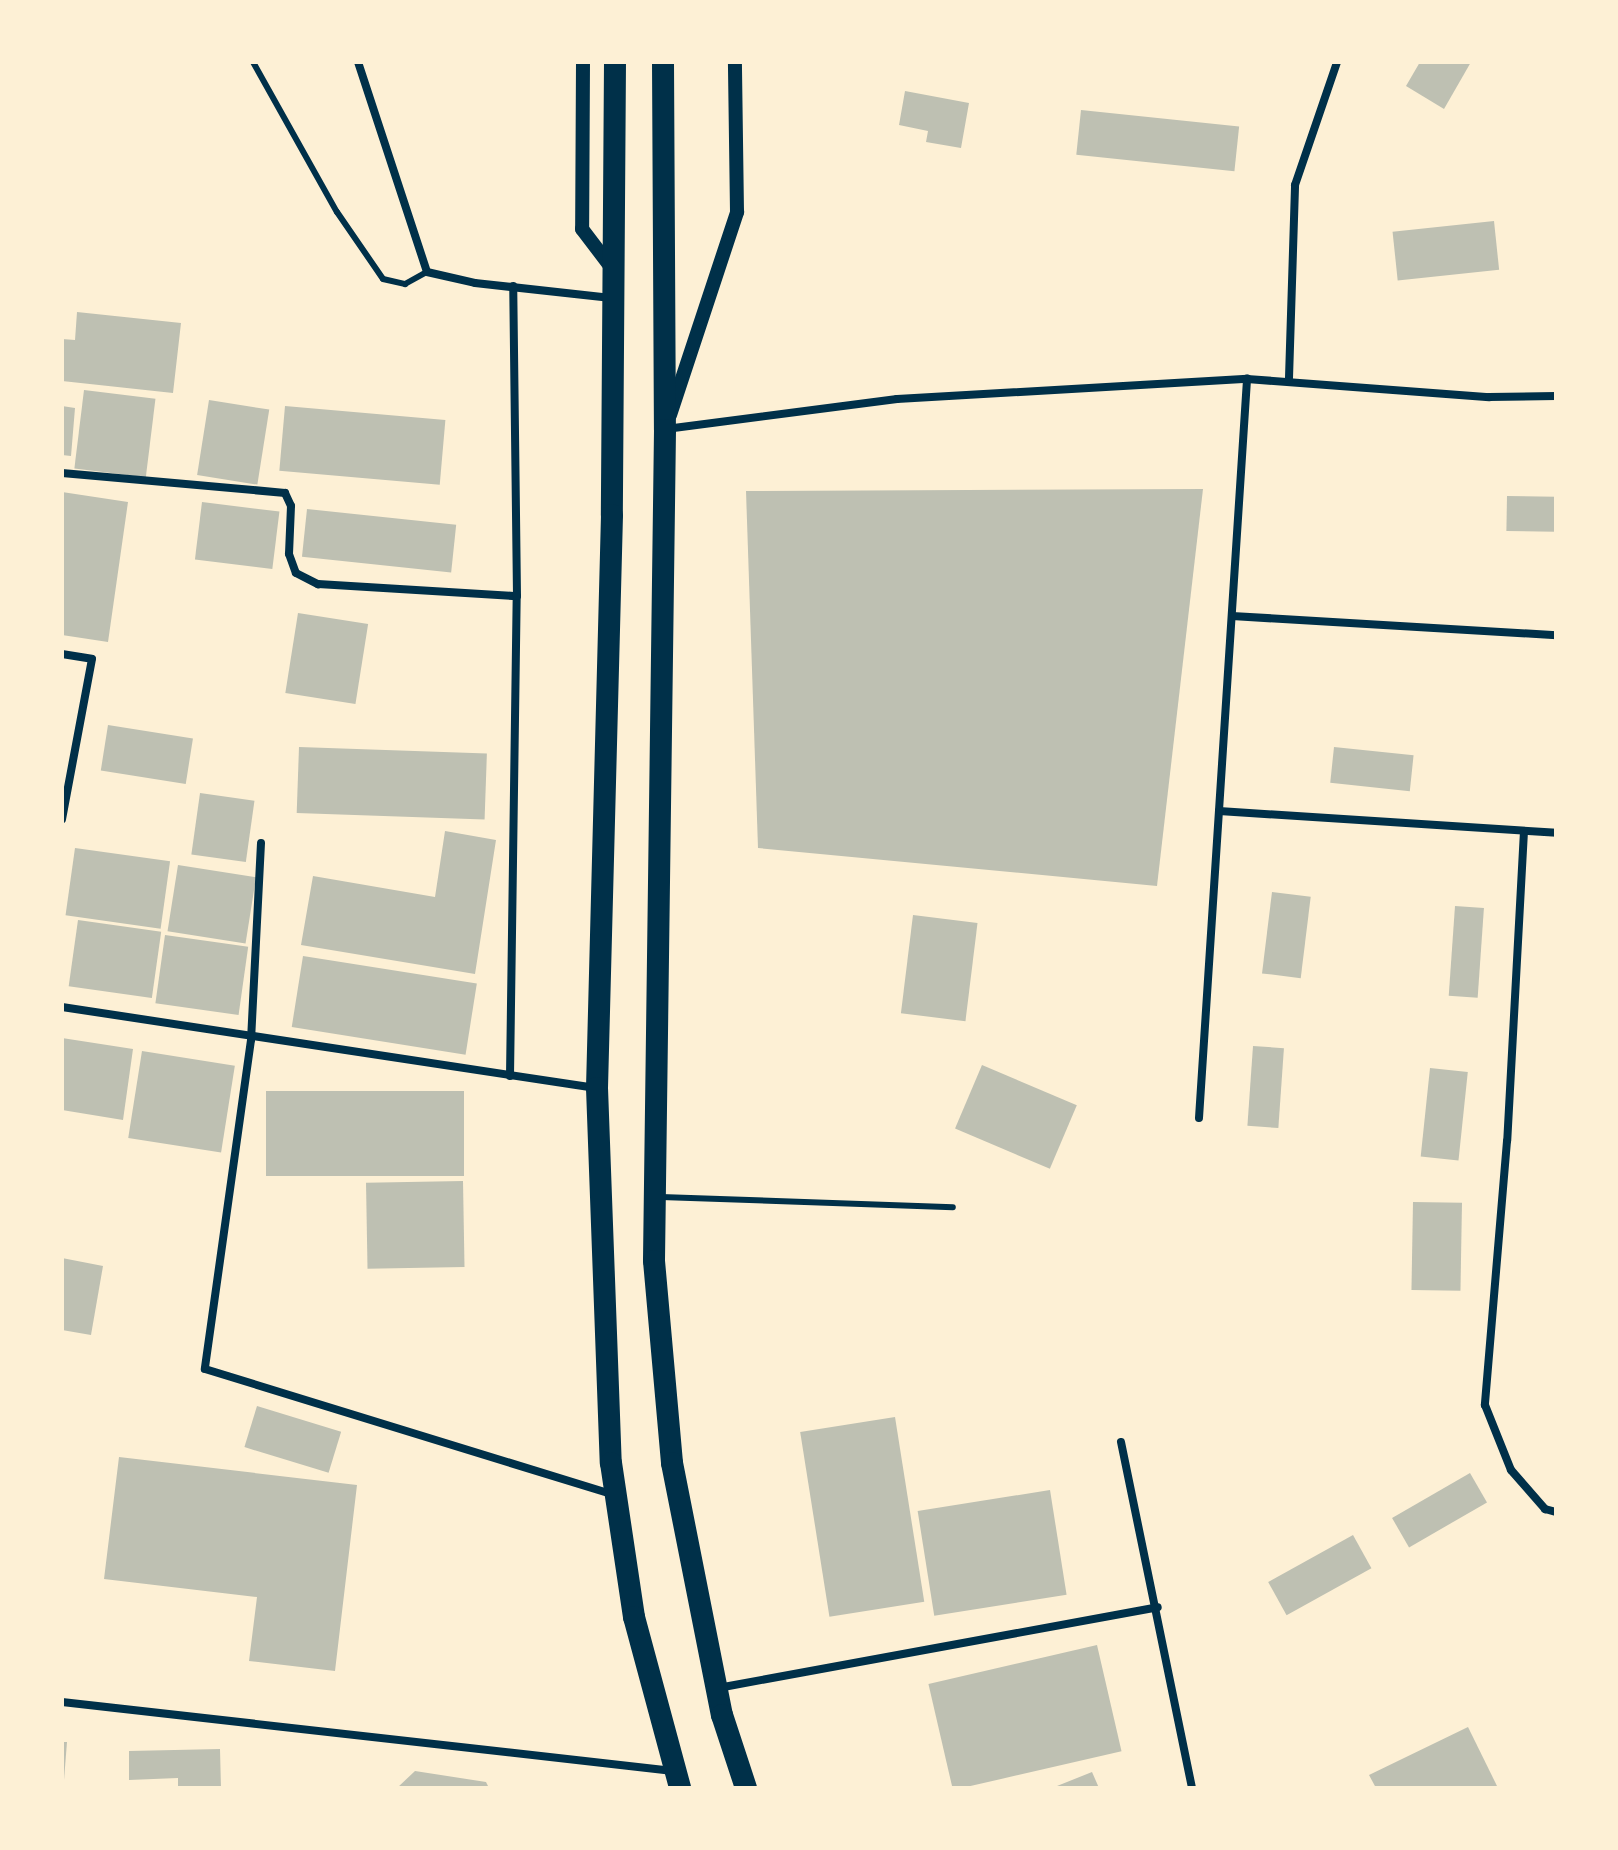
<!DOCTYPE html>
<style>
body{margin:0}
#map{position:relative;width:1618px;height:1850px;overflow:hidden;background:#fdf0d5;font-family:"Titillium Web",sans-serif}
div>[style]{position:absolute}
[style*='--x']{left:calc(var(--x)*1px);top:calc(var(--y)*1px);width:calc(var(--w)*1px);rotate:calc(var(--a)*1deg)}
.building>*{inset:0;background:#bec0b2;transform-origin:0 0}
.service>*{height:6px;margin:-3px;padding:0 3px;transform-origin:3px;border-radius:3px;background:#003049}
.minor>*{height:8px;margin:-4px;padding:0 4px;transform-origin:4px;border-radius:4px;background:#003049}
.tertiary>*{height:14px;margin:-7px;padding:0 7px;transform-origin:7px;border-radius:7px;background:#003049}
.trunk>*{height:22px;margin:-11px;padding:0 11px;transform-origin:11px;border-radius:11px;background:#003049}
span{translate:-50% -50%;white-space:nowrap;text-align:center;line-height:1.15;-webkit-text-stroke:8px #fdf0d5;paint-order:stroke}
.frame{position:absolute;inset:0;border:64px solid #fdf0d5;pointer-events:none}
</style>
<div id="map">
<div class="building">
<i style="clip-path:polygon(1420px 62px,1471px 62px,1444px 109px,1406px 86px)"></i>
<i style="clip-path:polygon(905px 91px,969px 103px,961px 148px,926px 142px,928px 131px,899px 125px)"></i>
<i style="left:1081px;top:110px;width:159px;height:45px;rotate:6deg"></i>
<i style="left:1494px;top:221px;width:49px;height:102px;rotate:84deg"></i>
<i style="clip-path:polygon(77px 312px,181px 323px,173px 393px,62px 381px,62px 339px,75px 340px)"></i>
<i style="left:84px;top:390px;width:72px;height:79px;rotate:7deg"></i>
<i style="left:209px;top:400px;width:61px;height:76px;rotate:9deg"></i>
<i style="clip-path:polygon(62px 406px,75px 408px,71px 456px,62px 455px)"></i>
<i style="left:285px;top:406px;width:161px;height:65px;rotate:5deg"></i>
<i style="clip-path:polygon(1203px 489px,1157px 886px,758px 848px,746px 491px)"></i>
<i style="clip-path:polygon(62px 492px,128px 502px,108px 642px,62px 635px)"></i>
<i style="left:1507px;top:496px;width:49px;height:35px;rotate:1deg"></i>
<i style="left:202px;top:502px;width:78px;height:58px;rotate:7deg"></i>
<i style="left:307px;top:509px;width:150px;height:48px;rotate:6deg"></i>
<i style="left:298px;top:613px;width:71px;height:81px;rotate:9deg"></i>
<i style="left:108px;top:725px;width:86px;height:46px;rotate:9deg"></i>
<i style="left:299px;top:747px;width:188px;height:66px;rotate:2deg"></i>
<i style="left:1334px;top:747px;width:80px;height:36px;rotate:6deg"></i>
<i style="left:200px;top:793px;width:55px;height:62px;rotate:8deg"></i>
<i style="clip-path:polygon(445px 831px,496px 840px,475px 974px,301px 945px,313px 876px,435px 897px)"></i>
<i style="left:75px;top:848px;width:96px;height:68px;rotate:8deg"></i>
<i style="left:178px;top:865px;width:79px;height:67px;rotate:9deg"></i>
<i style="left:1272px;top:892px;width:39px;height:82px;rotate:7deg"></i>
<i style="left:1455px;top:906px;width:29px;height:90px;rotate:4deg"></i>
<i style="left:913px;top:915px;width:65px;height:99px;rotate:7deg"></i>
<i style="left:78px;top:920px;width:84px;height:67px;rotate:8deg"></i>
<i style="left:165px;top:935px;width:84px;height:69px;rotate:8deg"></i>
<i style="left:303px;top:956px;width:176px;height:72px;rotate:9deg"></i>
<i style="clip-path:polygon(62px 1038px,133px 1049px,123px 1120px,62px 1110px)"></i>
<i style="left:1253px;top:1046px;width:31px;height:80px;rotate:4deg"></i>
<i style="left:142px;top:1051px;width:94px;height:88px;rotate:9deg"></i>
<i style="left:982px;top:1065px;width:103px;height:69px;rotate:23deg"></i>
<i style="left:1430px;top:1068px;width:38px;height:89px;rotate:6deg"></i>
<i style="left:464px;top:1091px;width:85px;height:198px;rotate:90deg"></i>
<i style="left:463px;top:1181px;width:86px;height:97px;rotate:89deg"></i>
<i style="left:1413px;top:1202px;width:49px;height:88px;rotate:1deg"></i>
<i style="clip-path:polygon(62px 1258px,103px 1266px,91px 1335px,62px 1330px)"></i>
<i style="left:257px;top:1406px;width:88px;height:43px;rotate:17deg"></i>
<i style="left:895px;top:1417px;width:187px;height:96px;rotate:81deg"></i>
<i style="clip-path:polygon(119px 1457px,357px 1485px,335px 1671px,249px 1661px,257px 1597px,104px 1579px)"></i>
<i style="left:1470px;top:1473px;width:34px;height:90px;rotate:60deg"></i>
<i style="left:1050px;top:1490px;width:106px;height:134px;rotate:81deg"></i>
<i style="left:1353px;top:1535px;width:38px;height:97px;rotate:61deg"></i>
<i style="left:1097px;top:1645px;width:109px;height:173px;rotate:77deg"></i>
<i style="clip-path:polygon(1468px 1727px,1498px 1788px,1376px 1788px,1369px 1775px)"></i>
<i style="clip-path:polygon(62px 1742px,67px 1742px,64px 1780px,62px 1780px)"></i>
<i style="clip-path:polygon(220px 1749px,221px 1788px,178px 1788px,178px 1778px,129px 1780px,129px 1751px)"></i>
<i style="clip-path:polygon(415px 1771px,486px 1782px,489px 1788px,397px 1788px)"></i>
<i style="clip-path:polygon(1092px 1772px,1099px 1788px,1052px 1788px)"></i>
</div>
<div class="service">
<i style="--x:253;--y:62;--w:172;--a:60.8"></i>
<i style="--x:337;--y:212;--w:81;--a:55.5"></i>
<i style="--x:383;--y:279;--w:23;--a:13"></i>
<i style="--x:405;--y:284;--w:25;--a:-29"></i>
<i style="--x:661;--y:1197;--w:292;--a:2"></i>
</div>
<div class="minor">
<i style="--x:358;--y:62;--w:221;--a:71.8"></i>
<i style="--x:427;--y:272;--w:49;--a:12.9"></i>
<i style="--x:475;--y:283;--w:137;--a:6.3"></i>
<i style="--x:1289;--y:378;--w:193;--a:-88.2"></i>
<i style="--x:1295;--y:185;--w:130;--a:-71.1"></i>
<i style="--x:666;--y:429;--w:233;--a:-7.4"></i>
<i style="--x:897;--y:399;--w:351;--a:-3.3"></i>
<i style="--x:1247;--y:379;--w:243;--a:4.3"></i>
<i style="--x:1489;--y:397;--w:67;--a:-0.9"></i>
<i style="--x:62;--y:473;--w:224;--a:5.1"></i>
<i style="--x:285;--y:493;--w:14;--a:65"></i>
<i style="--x:291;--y:506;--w:48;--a:92.4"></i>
<i style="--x:289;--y:554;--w:20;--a:70"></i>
<i style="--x:296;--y:573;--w:25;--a:27"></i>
<i style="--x:318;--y:584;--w:199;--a:3.5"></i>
<i style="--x:1232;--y:616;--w:325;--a:3.4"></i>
<i style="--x:62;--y:654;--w:30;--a:9"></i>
<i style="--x:92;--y:659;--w:163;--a:100.6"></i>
<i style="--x:1219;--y:811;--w:338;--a:3.7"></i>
<i style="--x:1524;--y:831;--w:310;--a:93.1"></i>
<i style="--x:1507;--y:1141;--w:265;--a:94.8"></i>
<i style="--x:1485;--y:1405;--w:70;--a:68.2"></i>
<i style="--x:1511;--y:1470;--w:52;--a:48.9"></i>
<i style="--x:1545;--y:1509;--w:11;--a:15"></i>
<i style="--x:261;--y:843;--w:197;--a:92.9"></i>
<i style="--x:251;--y:1040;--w:332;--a:98"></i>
<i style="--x:205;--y:1369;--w:426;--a:17.1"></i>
<i style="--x:62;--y:1007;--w:540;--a:8.63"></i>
<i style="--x:510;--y:1076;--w:480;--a:-89.2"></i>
<i style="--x:517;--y:596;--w:310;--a:-90.7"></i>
<i style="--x:1199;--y:1118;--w:741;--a:-86.28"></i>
<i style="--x:1121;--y:1442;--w:353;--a:78.4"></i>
<i style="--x:718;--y:1688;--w:447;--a:-10.4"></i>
<i style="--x:62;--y:1702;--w:615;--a:6.44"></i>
</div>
<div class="tertiary">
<i style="--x:583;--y:62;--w:167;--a:90.3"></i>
<i style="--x:582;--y:229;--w:53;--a:52.7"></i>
<i style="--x:670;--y:415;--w:214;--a:-71.7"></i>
<i style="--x:737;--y:212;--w:150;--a:-90.8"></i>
</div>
<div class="trunk">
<i style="--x:615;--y:62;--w:453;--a:90.4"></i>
<i style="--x:612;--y:515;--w:573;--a:91.5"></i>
<i style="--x:597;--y:1088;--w:375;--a:87.9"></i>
<i style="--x:611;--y:1463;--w:156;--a:81.5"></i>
<i style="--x:634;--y:1617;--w:177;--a:74.9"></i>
<i style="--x:663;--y:62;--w:368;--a:89.7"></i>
<i style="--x:665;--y:430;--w:831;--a:90.76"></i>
<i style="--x:654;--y:1261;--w:203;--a:84.9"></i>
<i style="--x:672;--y:1463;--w:257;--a:78.8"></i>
<i style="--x:722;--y:1715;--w:77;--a:71.8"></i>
</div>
<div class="frame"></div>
</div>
